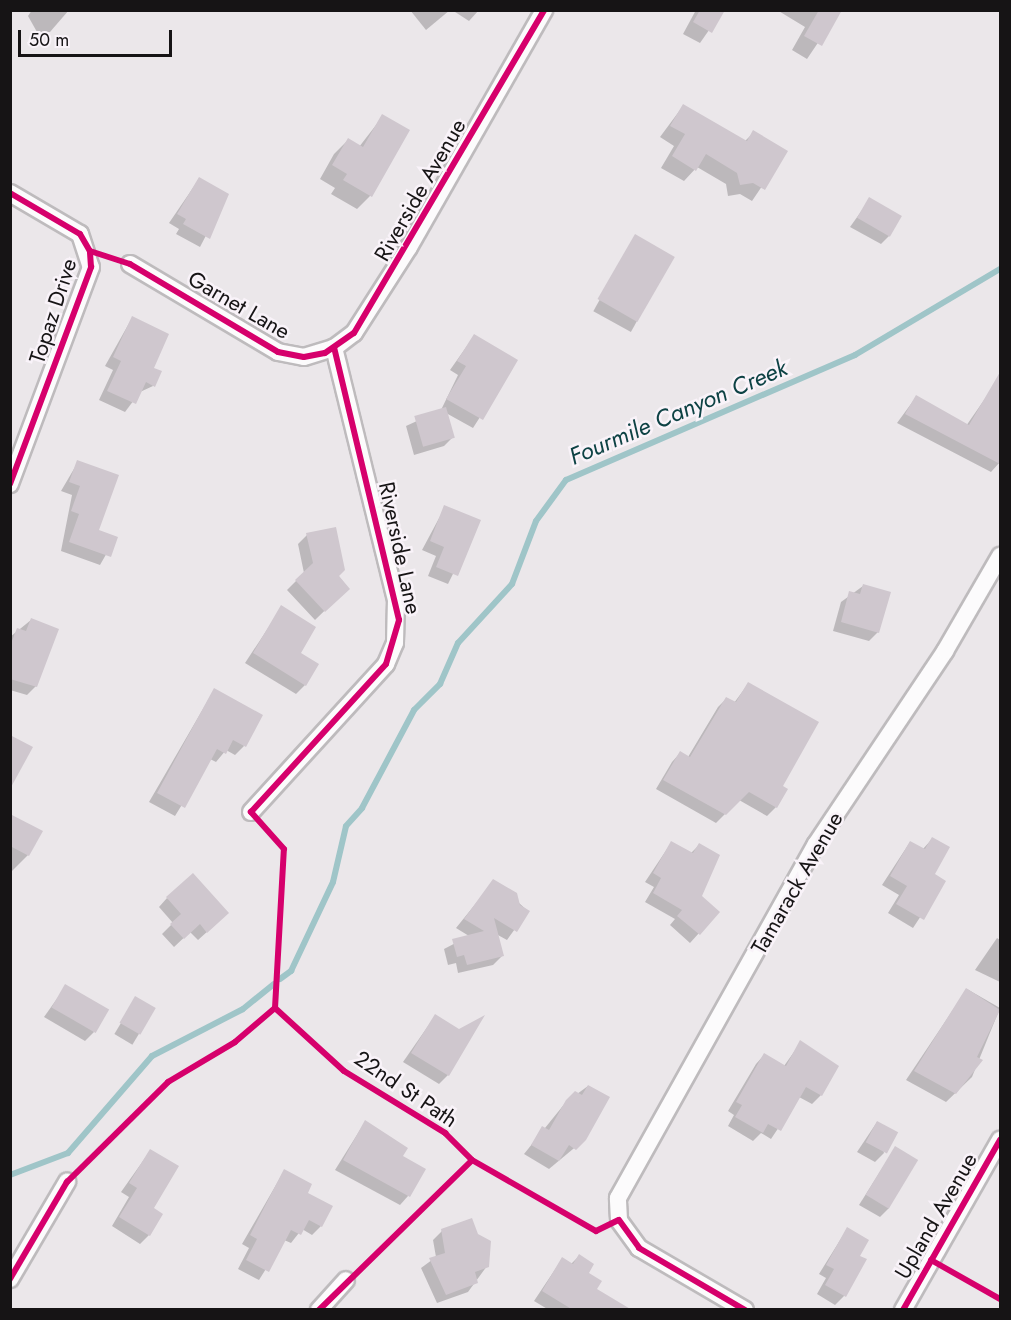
<!DOCTYPE html>
<style>
body{margin:0}
#map{position:relative;width:1011px;height:1320px;overflow:hidden;background:#ebe7ea;font-family:Jost,sans-serif}
div>[style]{position:absolute}
[style*='--x']{left:calc(var(--x)*1px);top:calc(var(--y)*1px);width:calc(var(--w)*1px);rotate:calc(var(--a)*1deg)}
.shadow>*{inset:0;background:#0003;transform-origin:0 0}
.stream>*{height:6px;margin:-3px;padding:0 3px;transform-origin:3px;border-radius:3px;background:#9fc5c8}
.building>*{inset:0;background:#cfc7ce;transform-origin:0 0}
.roads{filter:drop-shadow(2px 0 #bebbbd) drop-shadow(-2px 0 #bebbbd) drop-shadow(0 2px #bebbbd) drop-shadow(0 -2px #bebbbd)}
.minor>*{height:16px;margin:-8px;padding:0 8px;transform-origin:8px;border-radius:8px;background:#fcfbfc}
.cycleway>*{height:6px;margin:-3px;padding:0 3px;transform-origin:3px;border-radius:3px;background:#d6006c}
span{translate:-50% -50%;white-space:nowrap;text-align:center;line-height:1.15;-webkit-text-stroke:5px #f9f3f9;paint-order:stroke}
.street-label{font-size:22px;color:#161415}
.water-label{font-size:24px;color:#0d4244;font-style:italic}
.frame{position:absolute;inset:0;border:12px solid #161415;pointer-events:none}
.scale{position:absolute;left:18px;top:30px;width:154px;height:27px;box-sizing:border-box;border:3px solid #161415;border-top:0;padding-left:8px;font-size:18px;line-height:21px;white-space:nowrap;color:#161415;-webkit-text-stroke:4px #f9f3f9;paint-order:stroke}
</style>
<div id="map">
<div class="shadow">
<i style="clip-path:polygon(32px 10px,69px 10px,50px 32px,37px 32px,28px 16px)"></i>
<i style="clip-path:polygon(410px 10px,450px 10px,426px 30px)"></i>
<i style="clip-path:polygon(452px 10px,479px 10px,469px 21px)"></i>
<i style="clip-path:polygon(696px 10px,723px 10px,700px 43px,683px 34px)"></i>
<i style="clip-path:polygon(777px 10px,840px 10px,807px 59px,792px 50px,805px 27px)"></i>
<i style="clip-path:polygon(683px 106px,745px 141px,754px 132px,786px 151px,752px 201px,740px 194px,728px 196px,726px 184px,697px 167px,684px 181px,661px 168px,674px 146px,660px 137px)"></i>
<i style="clip-path:polygon(383px 116px,370px 196px,357px 209px,331px 194px,335px 188px,320px 179px,334px 154px,348px 140px,359px 147px)"></i>
<i style="clip-path:polygon(199px 179px,227px 195px,200px 247px,176px 234px,179px 229px,169px 223px)"></i>
<i style="clip-path:polygon(870px 199px,890px 235px,881px 244px,850px 227px)"></i>
<i style="left:635px;top:236px;width:43px;height:86px;rotate:29deg"></i>
<i style="clip-path:polygon(132px 318px,153px 386px,140px 392px,125px 412px,99px 400px,113px 370px,105px 366px)"></i>
<i style="clip-path:polygon(474px 336px,516px 361px,473px 428px,446px 413px,453px 437px,444px 446px,414px 455px,406px 426px,441px 410px,458px 375px,450px 370px)"></i>
<i style="clip-path:polygon(991px 390px,1000px 395px,1000px 462px,991px 472px,897px 423px,916px 397px,966px 426px)"></i>
<i style="clip-path:polygon(78px 462px,97px 531px,116px 537px,100px 565px,61px 551px,72px 495px,61px 491px)"></i>
<i style="clip-path:polygon(445px 507px,479px 521px,448px 584px,428px 576px,436px 556px,422px 550px)"></i>
<i style="clip-path:polygon(307px 535px,348px 588px,315px 620px,287px 590px,304px 573px,298px 544px)"></i>
<i style="clip-path:polygon(863px 586px,878px 632px,869px 641px,833px 631px,841px 602px)"></i>
<i style="clip-path:polygon(282px 607px,305px 685px,296px 694px,245px 663px)"></i>
<i style="clip-path:polygon(31px 620px,36px 686px,27px 695px,10px 690px,10px 637px)"></i>
<i style="clip-path:polygon(748px 684px,781px 786px,776px 807px,767px 816px,739px 800px,716px 823px,656px 789px,672px 762px,680px 753px,688px 757px,718px 707px,726px 699px,734px 703px)"></i>
<i style="clip-path:polygon(214px 690px,244px 746px,235px 755px,226px 750px,216px 762px,210px 759px,175px 816px,149px 802px)"></i>
<i style="clip-path:polygon(10px 816px,28px 855px,10px 873px)"></i>
<i style="clip-path:polygon(932px 839px,933px 875px,944px 881px,913px 928px,888px 913px,899px 895px,882px 885px,910px 842px,922px 850px)"></i>
<i style="clip-path:polygon(671px 843px,690px 854px,699px 845px,700px 896px,718px 912px,690px 943px,670px 925px,675px 919px,645px 902px,654px 887px,645px 882px)"></i>
<i style="clip-path:polygon(494px 881px,528px 911px,507px 940px,496px 934px,502px 956px,493px 965px,458px 973px,456px 963px,448px 965px,444px 949px,469px 936px,456px 928px)"></i>
<i style="clip-path:polygon(167px 898px,218px 922px,198px 940px,190px 932px,174px 947px,162px 934px,173px 923px,159px 907px)"></i>
<i style="clip-path:polygon(997px 938px,1000px 940px,1000px 982px,975px 970px)"></i>
<i style="clip-path:polygon(66px 986px,94px 1032px,85px 1041px,44px 1017px)"></i>
<i style="clip-path:polygon(967px 989px,1000px 1008px,972px 1077px,946px 1102px,906px 1080px)"></i>
<i style="left:136px;top:998px;width:21px;height:42px;rotate:31deg"></i>
<i style="clip-path:polygon(435px 1016px,448px 1075px,439px 1084px,403px 1062px)"></i>
<i style="clip-path:polygon(801px 1042px,837px 1067px,821px 1095px,812px 1104px,799px 1097px,771px 1139px,761px 1133px,753px 1141px,728px 1126px,734px 1115px,728px 1111px,756px 1064px,764px 1055px,784px 1066px)"></i>
<i style="clip-path:polygon(588px 1086px,585px 1139px,549px 1169px,524px 1154px,566px 1102px)"></i>
<i style="clip-path:polygon(365px 1122px,401px 1156px,408px 1196px,400px 1205px,335px 1170px)"></i>
<i style="clip-path:polygon(877px 1122px,884px 1153px,875px 1162px,857px 1152px)"></i>
<i style="clip-path:polygon(895px 1148px,889px 1208px,880px 1217px,859px 1205px)"></i>
<i style="clip-path:polygon(150px 1151px,152px 1209px,149px 1235px,140px 1244px,112px 1226px,129px 1197px,121px 1192px)"></i>
<i style="clip-path:polygon(284px 1171px,306px 1194px,321px 1226px,312px 1235px,302px 1229px,291px 1243px,284px 1240px,259px 1280px,238px 1269px,249px 1248px,242px 1244px)"></i>
<i style="clip-path:polygon(847px 1229px,858px 1256px,844px 1296px,835px 1305px,817px 1294px,826px 1278px,819px 1274px)"></i>
<i style="clip-path:polygon(442px 1231px,487px 1266px,468px 1292px,437px 1303px,421px 1268px,436px 1257px,433px 1240px)"></i>
<i style="clip-path:polygon(579px 1256px,595px 1290px,623px 1310px,549px 1310px,534px 1301px,562px 1259px,571px 1264px)"></i>
</div>
<div class="stream">
<i style="--x:280;--y:979;--w:14;--a:-36"></i>
<i style="--x:291;--y:971;--w:98;--a:-64.7"></i>
<i style="--x:333;--y:882;--w:57;--a:-76.9"></i>
<i style="--x:346;--y:826;--w:24;--a:-48"></i>
<i style="--x:362;--y:808;--w:111;--a:-62"></i>
<i style="--x:414;--y:710;--w:37;--a:-45"></i>
<i style="--x:440;--y:684;--w:45;--a:-66.3"></i>
<i style="--x:458;--y:643;--w:80;--a:-47.5"></i>
<i style="--x:512;--y:584;--w:67;--a:-69.1"></i>
<i style="--x:536;--y:521;--w:51;--a:-53.8"></i>
<i style="--x:566;--y:480;--w:315;--a:-23.4"></i>
<i style="--x:855;--y:355;--w:169;--a:-30.7"></i>
<i style="--x:10;--y:1175;--w:62;--a:-20.8"></i>
<i style="--x:68;--y:1153;--w:128;--a:-49.1"></i>
<i style="--x:152;--y:1056;--w:102;--a:-27.3"></i>
<i style="--x:243;--y:1009;--w:40;--a:-39"></i>
</div>
<div class="building">
<i style="clip-path:polygon(700px 10px,725px 10px,712px 33px,693px 22px)"></i>
<i style="clip-path:polygon(819px 10px,842px 10px,822px 46px,804px 36px)"></i>
<i style="clip-path:polygon(683px 104px,747px 141px,753px 130px,788px 151px,765px 190px,753px 183px,740px 185px,737px 173px,706px 154px,696px 171px,672px 156px,685px 134px,670px 126px)"></i>
<i style="clip-path:polygon(382px 114px,410px 130px,372px 197px,343px 180px,347px 174px,332px 165px,348px 138px,363px 147px)"></i>
<i style="clip-path:polygon(199px 177px,229px 194px,210px 239px,183px 224px,186px 219px,177px 214px)"></i>
<i style="left:869px;top:197px;width:38px;height:24px;rotate:30deg"></i>
<i style="left:635px;top:234px;width:46px;height:75px;rotate:30deg"></i>
<i style="clip-path:polygon(132px 316px,169px 334px,154px 368px,162px 371px,155px 387px,146px 382px,136px 404px,107px 391px,121px 361px,113px 357px)"></i>
<i style="clip-path:polygon(474px 334px,518px 360px,483px 420px,446px 399px,466px 366px,457px 361px)"></i>
<i style="clip-path:polygon(1000px 372px,1000px 464px,905px 414px,916px 395px,969px 425px)"></i>
<i style="left:446px;top:407px;width:32px;height:33px;rotate:74deg"></i>
<i style="clip-path:polygon(77px 460px,119px 475px,99px 530px,118px 537px,111px 557px,69px 542px,79px 514px,71px 511px,80px 486px,69px 482px)"></i>
<i style="clip-path:polygon(444px 505px,481px 520px,458px 576px,436px 567px,444px 547px,430px 541px)"></i>
<i style="clip-path:polygon(336px 527px,345px 570px,339px 576px,350px 589px,325px 612px,295px 580px,313px 563px,306px 533px)"></i>
<i style="clip-path:polygon(863px 584px,891px 592px,879px 633px,841px 622px,849px 591px,860px 594px)"></i>
<i style="clip-path:polygon(281px 605px,316px 627px,301px 653px,319px 664px,306px 686px,253px 653px)"></i>
<i style="clip-path:polygon(31px 618px,59px 629px,37px 687px,10px 679px,10px 646px,17px 628px,26px 631px)"></i>
<i style="clip-path:polygon(748px 682px,819px 722px,783px 786px,788px 789px,777px 808px,749px 792px,726px 815px,663px 780px,680px 751px,690px 757px,726px 697px,736px 702px)"></i>
<i style="clip-path:polygon(214px 688px,263px 715px,246px 747px,233px 740px,226px 754px,217px 749px,185px 808px,157px 793px)"></i>
<i style="clip-path:polygon(10px 735px,33px 747px,10px 789px)"></i>
<i style="clip-path:polygon(10px 814px,43px 831px,29px 856px,10px 846px)"></i>
<i style="clip-path:polygon(932px 837px,950px 847px,935px 874px,946px 881px,924px 920px,896px 904px,907px 886px,890px 876px,910px 841px,925px 849px)"></i>
<i style="clip-path:polygon(671px 841px,693px 853px,699px 843px,720px 855px,702px 896px,720px 912px,700px 935px,677px 916px,682px 910px,653px 893px,661px 878px,653px 873px)"></i>
<i style="clip-path:polygon(193px 873px,229px 913px,207px 933px,200px 924px,184px 939px,170px 924px,181px 914px,166px 897px)"></i>
<i style="clip-path:polygon(493px 879px,517px 893px,520px 905px,530px 911px,517px 932px,494px 918px,504px 956px,467px 965px,464px 955px,457px 957px,452px 939px,484px 931px,464px 919px)"></i>
<i style="left:65px;top:984px;width:51px;height:27px;rotate:30deg"></i>
<i style="clip-path:polygon(966px 988px,1000px 1010px,977px 1057px,983px 1060px,956px 1094px,914px 1071px)"></i>
<i style="left:135px;top:996px;width:24px;height:31px;rotate:30deg"></i>
<i style="clip-path:polygon(435px 1014px,459px 1029px,485px 1015px,449px 1076px,411px 1053px)"></i>
<i style="clip-path:polygon(800px 1040px,839px 1066px,822px 1096px,806px 1087px,781px 1131px,768px 1124px,763px 1133px,735px 1117px,742px 1105px,736px 1102px,764px 1053px,786px 1066px)"></i>
<i style="clip-path:polygon(588px 1085px,610px 1097px,586px 1140px,576px 1150px,569px 1145px,559px 1161px,531px 1145px,542px 1126px,549px 1130px,566px 1100px,575px 1091px,582px 1095px)"></i>
<i style="clip-path:polygon(365px 1120px,408px 1148px,403px 1156px,426px 1169px,410px 1197px,343px 1160px)"></i>
<i style="left:877px;top:1121px;width:24px;height:24px;rotate:28deg"></i>
<i style="left:895px;top:1146px;width:27px;height:57px;rotate:31deg"></i>
<i style="clip-path:polygon(150px 1149px,179px 1166px,154px 1208px,163px 1214px,150px 1236px,119px 1217px,137px 1188px,129px 1183px)"></i>
<i style="clip-path:polygon(284px 1169px,312px 1184px,308px 1193px,333px 1206px,322px 1227px,309px 1220px,301px 1235px,291px 1230px,269px 1272px,246px 1260px,257px 1239px,250px 1235px)"></i>
<i style="clip-path:polygon(472px 1218px,478px 1234px,491px 1241px,489px 1267px,475px 1272px,478px 1283px,446px 1295px,429px 1258px,445px 1253px,441px 1229px)"></i>
<i style="clip-path:polygon(847px 1227px,869px 1240px,860px 1256px,867px 1259px,846px 1297px,825px 1285px,834px 1269px,826px 1265px)"></i>
<i style="clip-path:polygon(579px 1254px,594px 1264px,589px 1273px,602px 1281px,597px 1289px,632px 1310px,573px 1310px,542px 1291px,562px 1257px,573px 1264px)"></i>
</div>
<div class="roads">
<div class="minor">
<i style="--x:10;--y:193;--w:81;--a:30.4"></i>
<i style="--x:80;--y:234;--w:35;--a:72"></i>
<i style="--x:91;--y:267;--w:232;--a:110.5"></i>
<i style="--x:130;--y:264;--w:172;--a:30.7"></i>
<i style="--x:278;--y:352;--w:26;--a:11"></i>
<i style="--x:304;--y:357;--w:31;--a:-17"></i>
<i style="--x:334;--y:348;--w:25;--a:-37"></i>
<i style="--x:354;--y:333;--w:102;--a:-57.4"></i>
<i style="--x:409;--y:247;--w:273;--a:-60.3"></i>
<i style="--x:251;--y:812;--w:200;--a:-47.6"></i>
<i style="--x:386;--y:664;--w:23;--a:-67"></i>
<i style="--x:395;--y:643;--w:43;--a:-88.7"></i>
<i style="--x:396;--y:600;--w:260;--a:-103.8"></i>
<i style="--x:10;--y:1279;--w:113;--a:-59.6"></i>
<i style="--x:319;--y:1310;--w:40;--a:-48"></i>
<i style="--x:745;--y:1310;--w:123;--a:-149.7"></i>
<i style="--x:639;--y:1248;--w:34;--a:-126"></i>
<i style="--x:619;--y:1220;--w:22;--a:-93"></i>
<i style="--x:618;--y:1198;--w:406;--a:-60.8"></i>
<i style="--x:816;--y:844;--w:232;--a:-56.2"></i>
<i style="--x:945;--y:651;--w:110;--a:-59.9"></i>
<i style="--x:903;--y:1310;--w:196;--a:-60.3"></i>
</div>
</div>
<div class="cycleway">
<i style="--x:10;--y:193;--w:81;--a:30.4"></i>
<i style="--x:80;--y:234;--w:20;--a:60"></i>
<i style="--x:90;--y:251;--w:42;--a:18"></i>
<i style="--x:130;--y:264;--w:172;--a:30.7"></i>
<i style="--x:278;--y:352;--w:26;--a:11"></i>
<i style="--x:304;--y:357;--w:21;--a:-11"></i>
<i style="--x:325;--y:353;--w:35;--a:-35"></i>
<i style="--x:354;--y:333;--w:375;--a:-59.5"></i>
<i style="--x:10;--y:484;--w:232;--a:-69.5"></i>
<i style="--x:91;--y:267;--w:16;--a:-94"></i>
<i style="--x:275;--y:1008;--w:93;--a:42.4"></i>
<i style="--x:344;--y:1071;--w:119;--a:31.5"></i>
<i style="--x:445;--y:1133;--w:38;--a:45"></i>
<i style="--x:472;--y:1160;--w:143;--a:29.8"></i>
<i style="--x:596;--y:1231;--w:25;--a:-26"></i>
<i style="--x:619;--y:1220;--w:34;--a:54"></i>
<i style="--x:639;--y:1248;--w:123;--a:30.3"></i>
<i style="--x:931;--y:1260;--w:79;--a:29.5"></i>
<i style="--x:10;--y:1279;--w:113;--a:-59.6"></i>
<i style="--x:67;--y:1182;--w:142;--a:-44.7"></i>
<i style="--x:168;--y:1082;--w:78;--a:-30.8"></i>
<i style="--x:235;--y:1042;--w:52;--a:-40.4"></i>
<i style="--x:275;--y:1008;--w:159;--a:-86.8"></i>
<i style="--x:284;--y:849;--w:50;--a:-131.7"></i>
<i style="--x:251;--y:812;--w:200;--a:-47.6"></i>
<i style="--x:386;--y:664;--w:46;--a:-73.5"></i>
<i style="--x:399;--y:620;--w:280;--a:-103.4"></i>
<i style="--x:319;--y:1310;--w:214;--a:-44.4"></i>
<i style="--x:903;--y:1310;--w:196;--a:-60.3"></i>
</div>
<div class="street-label">
<span style="left:420px;top:190px;rotate:-60deg">Riverside Avenue</span>
<span style="left:239px;top:305px;rotate:30deg">Garnet Lane</span>
<span style="left:53px;top:311px;rotate:-72deg">Topaz Drive</span>
<span style="left:400px;top:548px;rotate:78deg">Riverside Lane</span>
<span style="left:797px;top:883px;rotate:-60deg">Tamarack Avenue</span>
<span style="left:406px;top:1089px;rotate:34deg">22nd St Path</span>
<span style="left:936px;top:1216px;rotate:-60deg">Upland Avenue</span>
</div>
<div class="water-label">
<span style="left:678px;top:412px;rotate:-23deg">Fourmile Canyon Creek</span>
</div>
<div class="frame"></div>
<div class="scale">50 m</div>
</div>
